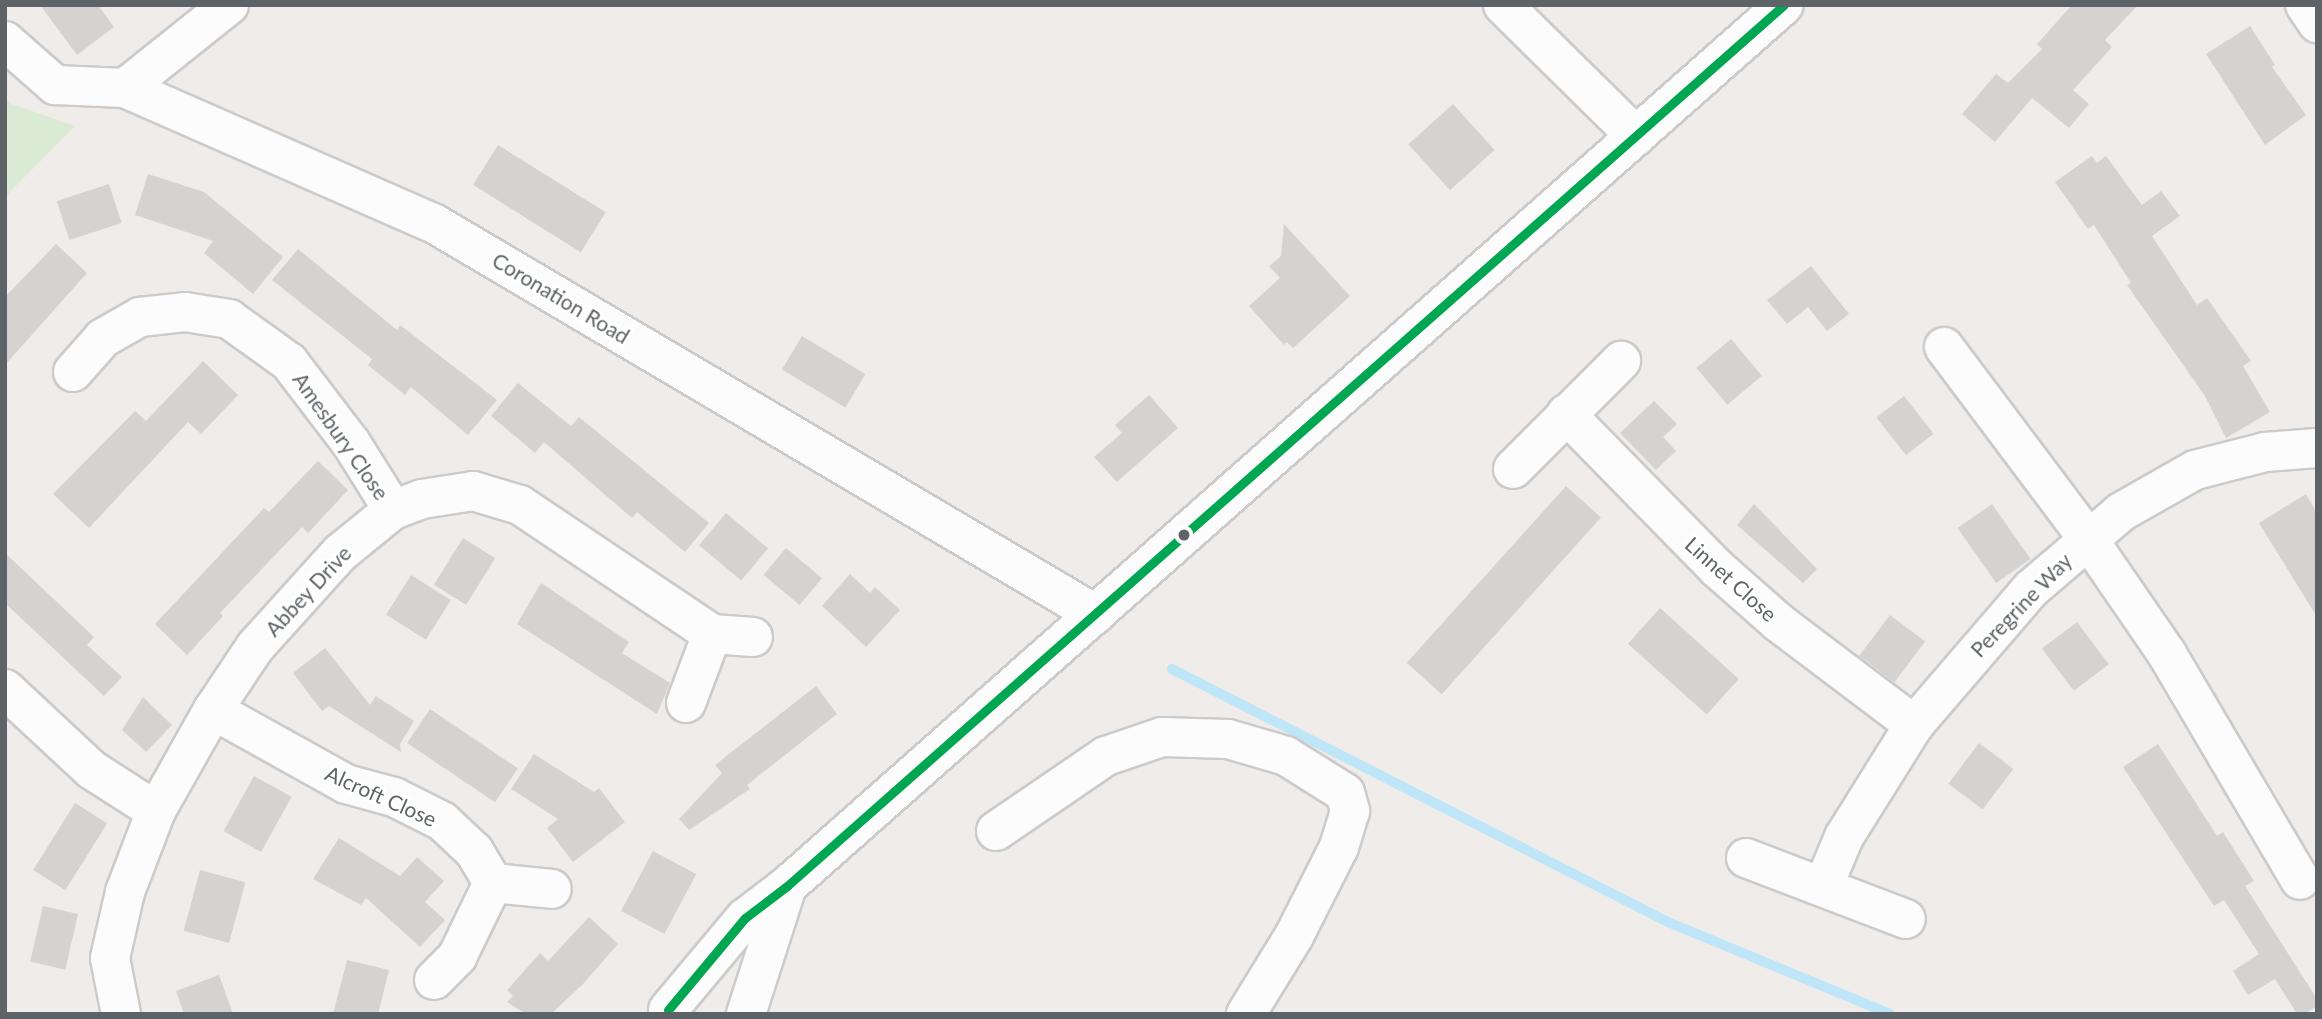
<!DOCTYPE html>
<style>
body{margin:0}
#map{position:relative;width:2322px;height:1019px;overflow:hidden;background:#efece9;font-family:Lato,sans-serif}
div>[style]{position:absolute}
[style*='--x']{left:calc(var(--x)*1px);top:calc(var(--y)*1px);width:calc(var(--w)*1px);rotate:calc(var(--a)*1deg)}
.green>*{inset:0;background:#daead4}
.stream>*{height:10px;margin:-5px;padding:0 5px;transform-origin:5px;border-radius:5px;background:#bee6f8}
.building>*{inset:0;background:#d5d3d2;transform-origin:0 0}
.roads{filter:drop-shadow(2px 0 #cbcbcb) drop-shadow(-2px 0 #cbcbcb) drop-shadow(0 2px #cbcbcb) drop-shadow(0 -2px #cbcbcb)}
.minor>*{height:38px;margin:-19px;padding:0 19px;transform-origin:19px;border-radius:19px;background:#fdfcfc}
.tertiary>*{height:38px;margin:-19px;padding:0 19px;transform-origin:19px;border-radius:19px;background:#fdfcfc}
.bus-1>*{height:9px;margin:-4.5px;padding:0 4.5px;transform-origin:4.5px;border-radius:4.5px;background:#00a651}
.dots>*{width:19px;height:19px;translate:-50% -50%;box-sizing:border-box;border:4px solid #fff;border-radius:50%}
span{translate:-50% -50%;white-space:nowrap;text-align:center;line-height:1.15;-webkit-text-stroke:6px #fff;paint-order:stroke}
.street-label{font-size:21px;color:#5e6367}
.frame{position:absolute;inset:0;border:7px solid #5e6367;pointer-events:none}
</style>
<div id="map">
<div class="green">
<i style="clip-path:polygon(5px 95px,9px 103px,75px 126px,5px 197px)"></i>
</div>
<div class="stream">
<i style="--x:1172;--y:669;--w:557;--a:27.03"></i>
<i style="--x:1668;--y:922;--w:240;--a:22.5"></i>
</div>
<div class="building">
<i style="clip-path:polygon(40px 5px,98px 5px,114px 27px,77px 55px)"></i>
<i style="clip-path:polygon(2072px 5px,2138px 5px,2105px 40px,2112px 47px,2073px 90px,2089px 104px,2069px 128px,2032px 98px,1995px 142px,1962px 114px,1996px 74px,2008px 83px,2042px 49px,2037px 44px)"></i>
<i style="clip-path:polygon(2250px 26px,2275px 65px,2272px 67px,2306px 115px,2265px 145px,2206px 54px)"></i>
<i style="left:1453px;top:104px;width:62px;height:60px;rotate:48deg"></i>
<i style="left:498px;top:145px;width:127px;height:47px;rotate:32deg"></i>
<i style="clip-path:polygon(2092px 156px,2097px 163px,2106px 156px,2142px 205px,2161px 191px,2180px 216px,2152px 236px,2197px 305px,2207px 298px,2251px 361px,2243px 366px,2270px 412px,2226px 438px,2205px 396px,2127px 285px,2131px 283px,2094px 225px,2088px 229px,2055px 182px)"></i>
<i style="clip-path:polygon(148px 174px,204px 192px,283px 257px,253px 294px,204px 253px,213px 241px,135px 215px)"></i>
<i style="left:109px;top:184px;width:41px;height:55px;rotate:72deg"></i>
<i style="clip-path:polygon(1284px 224px,1350px 296px,1293px 348px,1287px 342px,1284px 345px,1249px 306px,1280px 278px,1269px 266px,1281px 256px)"></i>
<i style="clip-path:polygon(56px 244px,87px 273px,5px 365px,5px 297px)"></i>
<i style="clip-path:polygon(298px 249px,397px 330px,400px 325px,497px 400px,468px 435px,411px 387px,405px 395px,368px 365px,372px 359px,272px 280px)"></i>
<i style="clip-path:polygon(1811px 266px,1849px 314px,1827px 331px,1808px 307px,1787px 324px,1767px 300px)"></i>
<i style="left:802px;top:336px;width:74px;height:39px;rotate:31deg"></i>
<i style="left:1731px;top:339px;width:48px;height:45px;rotate:50deg"></i>
<i style="clip-path:polygon(203px 361px,238px 395px,201px 434px,188px 422px,89px 528px,53px 494px,135px 411px,146px 421px)"></i>
<i style="clip-path:polygon(518px 383px,571px 426px,579px 417px,709px 523px,685px 552px,637px 512px,632px 518px,544px 442px,535px 453px,491px 416px)"></i>
<i style="clip-path:polygon(1149px 395px,1178px 428px,1117px 482px,1094px 457px,1122px 433px,1115px 425px)"></i>
<i style="left:1904px;top:396px;width:48px;height:35px;rotate:52deg"></i>
<i style="clip-path:polygon(1654px 401px,1677px 424px,1663px 437px,1676px 451px,1656px 470px,1620px 433px)"></i>
<i style="clip-path:polygon(318px 461px,348px 490px,308px 533px,302px 527px,220px 613px,223px 616px,187px 655px,155px 624px,264px 508px,269px 512px)"></i>
<i style="left:1566px;top:486px;width:47px;height:238px;rotate:42deg"></i>
<i style="clip-path:polygon(2306px 494px,2317px 513px,2317px 617px,2259px 523px)"></i>
<i style="clip-path:polygon(1754px 504px,1817px 569px,1803px 583px,1737px 525px)"></i>
<i style="left:1992px;top:504px;width:67px;height:42px;rotate:55deg"></i>
<i style="left:726px;top:513px;width:55px;height:42px;rotate:40deg"></i>
<i style="left:463px;top:538px;width:38px;height:55px;rotate:32deg"></i>
<i style="left:786px;top:548px;width:47px;height:35px;rotate:40deg"></i>
<i style="clip-path:polygon(5px 553px,94px 637px,87px 645px,122px 677px,104px 696px,5px 603px)"></i>
<i style="clip-path:polygon(850px 574px,870px 593px,875px 587px,900px 610px,866px 647px,822px 606px)"></i>
<i style="left:411px;top:575px;width:47px;height:47px;rotate:32deg"></i>
<i style="clip-path:polygon(541px 583px,629px 642px,622px 653px,670px 683px,657px 714px,517px 624px)"></i>
<i style="left:1660px;top:608px;width:106px;height:48px;rotate:42deg"></i>
<i style="left:1890px;top:615px;width:44px;height:51px;rotate:37deg"></i>
<i style="left:2077px;top:622px;width:53px;height:44px;rotate:53deg"></i>
<i style="clip-path:polygon(325px 648px,370px 705px,376px 696px,414px 721px,400px 744px,401px 752px,329px 706px,322px 711px,293px 673px)"></i>
<i style="clip-path:polygon(816px 686px,837px 714px,747px 785px,750px 789px,689px 830px,679px 819px,722px 773px,715px 765px)"></i>
<i style="clip-path:polygon(143px 697px,172px 725px,146px 752px,122px 730px)"></i>
<i style="left:430px;top:709px;width:106px;height:41px;rotate:34deg"></i>
<i style="left:1979px;top:743px;width:43px;height:51px;rotate:37deg"></i>
<i style="clip-path:polygon(2158px 744px,2217px 836px,2223px 832px,2254px 881px,2245px 886px,2317px 999px,2317px 1006px,2304px 1014px,2297px 1014px,2275px 979px,2248px 995px,2233px 971px,2259px 954px,2224px 900px,2214px 906px,2123px 767px)"></i>
<i style="clip-path:polygon(534px 754px,594px 792px,599px 788px,625px 822px,573px 862px,547px 828px,558px 819px,511px 789px)"></i>
<i style="left:254px;top:776px;width:43px;height:63px;rotate:29deg"></i>
<i style="left:75px;top:803px;width:38px;height:79px;rotate:32deg"></i>
<i style="clip-path:polygon(339px 838px,400px 876px,417px 857px,444px 881px,425px 902px,445px 920px,420px 947px,366px 898px,361px 905px,313px 879px)"></i>
<i style="left:653px;top:851px;width:49px;height:68px;rotate:28deg"></i>
<i style="left:200px;top:870px;width:47px;height:63px;rotate:15deg"></i>
<i style="left:43px;top:906px;width:36px;height:57px;rotate:13deg"></i>
<i style="clip-path:polygon(589px 917px,618px 944px,583px 984px,551px 1014px,526px 1014px,507px 1002px,513px 996px,507px 990px,540px 953px,548px 961px)"></i>
<i style="clip-path:polygon(347px 960px,389px 970px,378px 1014px,333px 1014px)"></i>
<i style="clip-path:polygon(219px 975px,233px 1014px,184px 1014px,176px 991px)"></i>
</div>
<div class="roads">
<div class="minor">
<i style="--x:1503;--y:5;--w:187;--a:44.6"></i>
<i style="--x:2305;--y:5;--w:22;--a:56"></i>
<i style="--x:5;--y:41;--w:67;--a:41.3"></i>
<i style="--x:55;--y:85;--w:70;--a:2.5"></i>
<i style="--x:125;--y:88;--w:339;--a:23.7"></i>
<i style="--x:435;--y:224;--w:767;--a:30.58"></i>
<i style="--x:125;--y:88;--w:133;--a:-38.6"></i>
<i style="--x:1944;--y:347;--w:240;--a:53.1"></i>
<i style="--x:2088;--y:539;--w:140;--a:55.5"></i>
<i style="--x:2167;--y:654;--w:262;--a:59.5"></i>
<i style="--x:73;--y:372;--w:45;--a:-48.6"></i>
<i style="--x:103;--y:338;--w:43;--a:-29.6"></i>
<i style="--x:140;--y:317;--w:45;--a:-6.3"></i>
<i style="--x:185;--y:312;--w:45;--a:9"></i>
<i style="--x:229;--y:319;--w:74;--a:35.6"></i>
<i style="--x:289;--y:362;--w:102;--a:52.6"></i>
<i style="--x:351;--y:443;--w:79;--a:57.9"></i>
<i style="--x:1566;--y:414;--w:217;--a:45.6"></i>
<i style="--x:1718;--y:569;--w:80;--a:41.5"></i>
<i style="--x:1778;--y:622;--w:171;--a:37.1"></i>
<i style="--x:1513;--y:469;--w:153;--a:-45"></i>
<i style="--x:5;--y:689;--w:119;--a:43"></i>
<i style="--x:92;--y:770;--w:76;--a:32.6"></i>
<i style="--x:686;--y:703;--w:74;--a:-69.4"></i>
<i style="--x:712;--y:634;--w:41;--a:4.2"></i>
<i style="--x:213;--y:710;--w:152;--a:29.1"></i>
<i style="--x:346;--y:784;--w:50;--a:15.2"></i>
<i style="--x:394;--y:797;--w:54;--a:26.6"></i>
<i style="--x:442;--y:821;--w:44;--a:43.2"></i>
<i style="--x:474;--y:851;--w:37;--a:59"></i>
<i style="--x:996;--y:831;--w:133;--a:-34.3"></i>
<i style="--x:1106;--y:756;--w:59;--a:-18.7"></i>
<i style="--x:1162;--y:737;--w:66;--a:1.7"></i>
<i style="--x:1228;--y:739;--w:60;--a:16.3"></i>
<i style="--x:1286;--y:756;--w:70;--a:32.1"></i>
<i style="--x:1345;--y:793;--w:19;--a:74"></i>
<i style="--x:1350;--y:811;--w:38;--a:107"></i>
<i style="--x:1339;--y:847;--w:100;--a:116.8"></i>
<i style="--x:1294;--y:936;--w:92;--a:121.6"></i>
<i style="--x:1746;--y:858;--w:171;--a:20.9"></i>
<i style="--x:1823;--y:887;--w:54;--a:-67.2"></i>
<i style="--x:1844;--y:837;--w:132;--a:-58"></i>
<i style="--x:1914;--y:725;--w:179;--a:-49.3"></i>
<i style="--x:2031;--y:589;--w:118;--a:-40.5"></i>
<i style="--x:2121;--y:512;--w:85;--a:-29.6"></i>
<i style="--x:2195;--y:470;--w:72;--a:-14.4"></i>
<i style="--x:2265;--y:452;--w:52;--a:-4.4"></i>
<i style="--x:434;--y:980;--w:33;--a:-45"></i>
<i style="--x:457;--y:957;--w:82;--a:-64.1"></i>
<i style="--x:493;--y:883;--w:59;--a:5.8"></i>
<i style="--x:121;--y:1014;--w:57;--a:-101.1"></i>
<i style="--x:110;--y:958;--w:68;--a:-77.2"></i>
<i style="--x:125;--y:892;--w:87;--a:-69.1"></i>
<i style="--x:156;--y:811;--w:116;--a:-60.6"></i>
<i style="--x:213;--y:710;--w:76;--a:-56.3"></i>
<i style="--x:255;--y:647;--w:127;--a:-47.9"></i>
<i style="--x:340;--y:553;--w:68;--a:-39.1"></i>
<i style="--x:393;--y:510;--w:31;--a:-21"></i>
<i style="--x:422;--y:499;--w:52;--a:-8.9"></i>
<i style="--x:473;--y:491;--w:49;--a:16.6"></i>
<i style="--x:520;--y:505;--w:231;--a:33.9"></i>
</div>
<div class="tertiary">
<i style="--x:668;--y:1010;--w:120;--a:-50.1"></i>
<i style="--x:745;--y:918;--w:53;--a:-37.3"></i>
<i style="--x:787;--y:886;--w:1330;--a:-41.47"></i>
<i style="--x:746;--y:1014;--w:134;--a:-72.2"></i>
</div>
</div>
<div class="bus-1">
<i style="--x:668;--y:1010;--w:120;--a:-50.1"></i>
<i style="--x:745;--y:918;--w:53;--a:-37.3"></i>
<i style="--x:787;--y:886;--w:1330;--a:-41.47"></i>
</div>
<div class="dots">
<i style="left:1184px;top:535px;background:#5e6367"></i>
</div>
<div class="street-label">
<span style="left:561px;top:298px;rotate:31deg">Coronation Road</span>
<span style="left:341px;top:436px;rotate:55deg">Amesbury Close</span>
<span style="left:1731px;top:579px;rotate:42deg">Linnet Close</span>
<span style="left:308px;top:591px;rotate:-47deg">Abbey Drive</span>
<span style="left:2021px;top:605px;rotate:-46deg">Peregrine Way</span>
<span style="left:381px;top:796px;rotate:24deg">Alcroft Close</span>
</div>
<div class="frame"></div>
</div>
